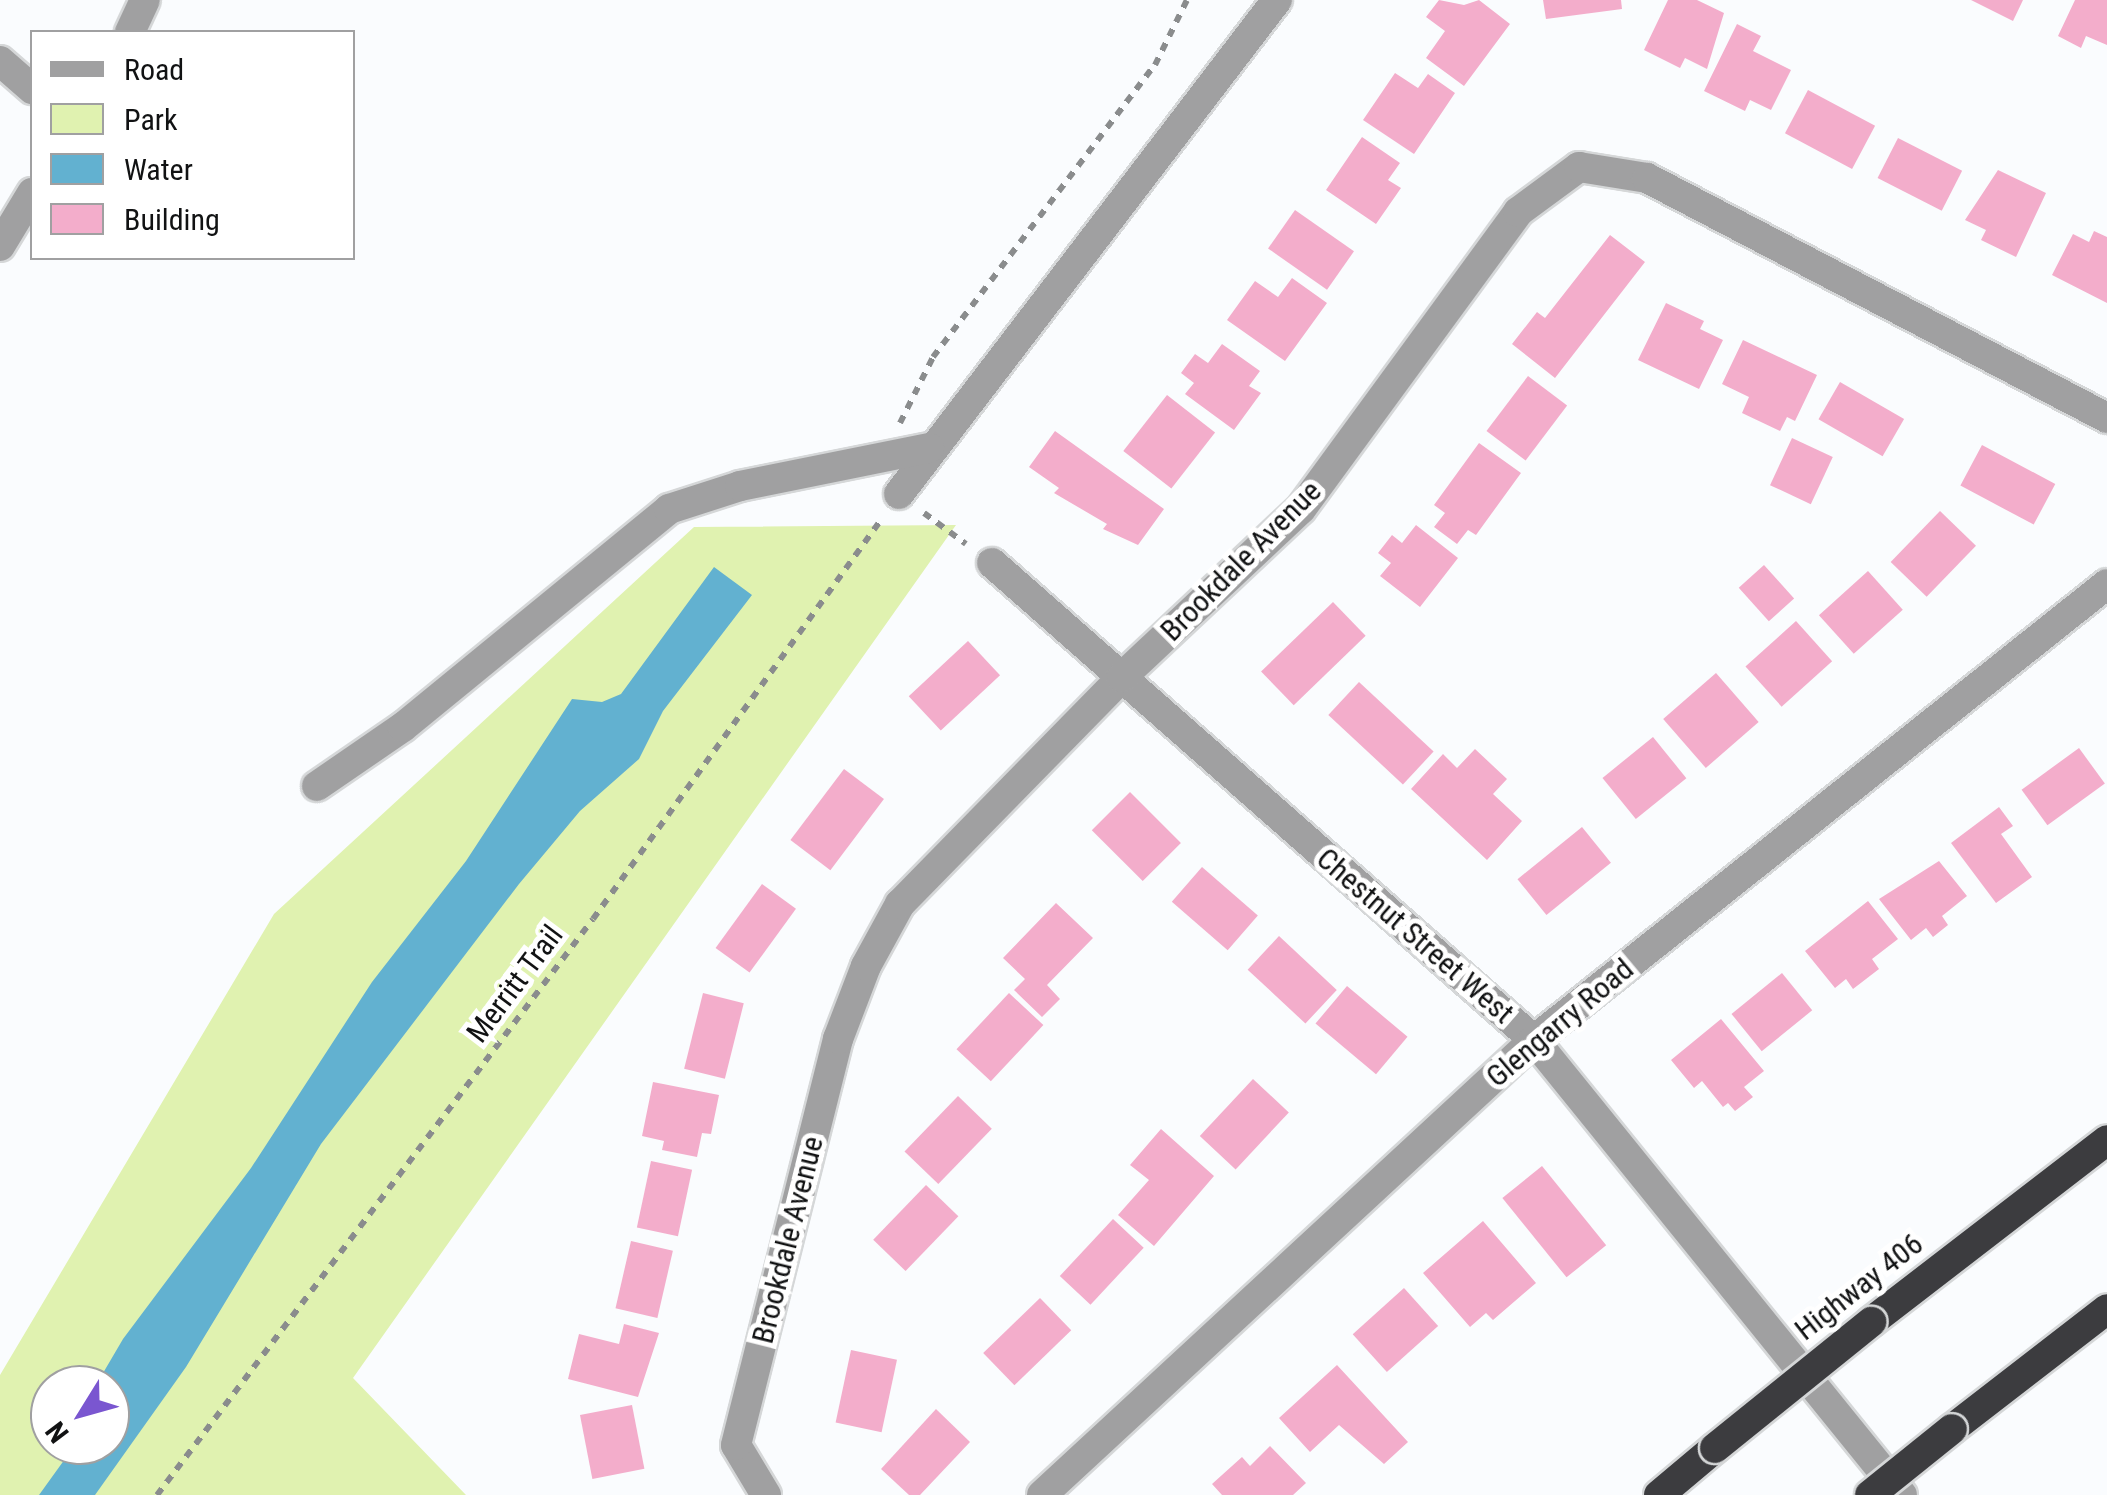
<!DOCTYPE html>
<style>
body{margin:0}
#map{position:relative;width:2107px;height:1495px;overflow:hidden;background:#fafcfe;font-family:"Roboto Condensed",sans-serif}
div>[style]{position:absolute}
[style*='--x']{left:calc(var(--x)*1px);top:calc(var(--y)*1px);width:calc(var(--w)*1px);rotate:calc(var(--a)*1deg)}
.green>*{inset:0;background:#e0f2b0}
.water>*{inset:0;background:#62b1d0}
.building>*{inset:0;background:#f3adcb;transform-origin:0 0}
.path>*{height:6px;margin-top:-3px;transform-origin:0;background:repeating-linear-gradient(90deg,#8a8c8d 0 8px,transparent 0 16px)}
.roads{filter:drop-shadow(2px 0 #d5d7d8) drop-shadow(-2px 0 #d5d7d8) drop-shadow(0 2px #d5d7d8) drop-shadow(0 -2px #d5d7d8)}
.minor>*{height:30px;margin:-15px;padding:0 15px;transform-origin:15px;border-radius:15px;background:#a0a0a1}
.highway>*{height:30px;margin:-15px;padding:0 15px;transform-origin:15px;border-radius:15px;background:#3c3c3f}
.bridges{filter:drop-shadow(2px 0 #d5d7d8) drop-shadow(-2px 0 #d5d7d8) drop-shadow(0 2px #d5d7d8) drop-shadow(0 -2px #d5d7d8)}
.highway-bridge>*{height:30px;margin:-15px;padding:0 15px;transform-origin:15px;border-radius:15px;background:#3c3c3f}
span{translate:-50% -50%;white-space:nowrap;text-align:center;line-height:1.15;-webkit-text-stroke:10px #fff;paint-order:stroke}
.street-label{font-size:30px;color:#111213}
.legend{position:absolute;left:30px;top:30px;width:325px;height:230px;box-sizing:border-box;background:#fff;border:2px solid #a0a0a1;margin:0;padding:12px 18px;list-style:none;font-size:30px;color:#111213}
.legend li{display:flex;align-items:center;gap:20px;height:50px}
.legend b{width:50px;border:2px solid #a0a0a1}
.north{position:absolute;left:30px;top:1365px;width:100px;height:100px;box-sizing:border-box;background:#fff;border:2px solid #a0a0a1;border-radius:50%;rotate:233deg;font-size:28px;font-weight:700;line-height:40px;text-align:center;color:#111213}
.north::after{content:'';display:block;margin:auto;width:35px;height:45px;background:#7a56d0;clip-path:polygon(50% 0,100% 100%,50% 72%,0 100%)}
</style>
<div id="map">
<div class="green">
<i style="clip-path:polygon(evenodd,956px 525px,353px 1378px,466px 1495px,0 1495px,0 1375px,274px 914px,694px 527px,956px 525px,50px 1385px,110px 1385px,110px 1445px,50px 1445px,50px 1385px)"></i>
</div>
<div class="water">
<i style="clip-path:polygon(714px 567px,752px 595px,663px 711px,639px 759px,580px 811px,519px 884px,321px 1144px,186px 1367px,95px 1495px,39px 1495px,75px 1445px,110px 1445px,110px 1385px,96px 1385px,123px 1339px,251px 1168px,372px 982px,466px 861px,572px 699px,602px 702px,621px 694px)"></i>
</div>
<div class="building">
<i style="clip-path:polygon(1439px 0,1464px 5px,1479px 0,1510px 24px,1464px 86px,1426px 58px,1445px 31px,1426px 17px)"></i>
<i style="clip-path:polygon(1543px 0,1621px 0,1622px 9px,1546px 19px)"></i>
<i style="clip-path:polygon(1668px 0,1697px 0,1724px 13px,1707px 69px,1685px 58px,1680px 68px,1644px 50px)"></i>
<i style="clip-path:polygon(1971px 0,2023px 0,2013px 21px)"></i>
<i style="clip-path:polygon(2075px 0,2107px 0,2107px 45px,2086px 36px,2081px 48px,2058px 36px)"></i>
<i style="clip-path:polygon(1737px 24px,1761px 36px,1753px 51px,1791px 70px,1771px 110px,1750px 100px,1745px 111px,1704px 91px)"></i>
<i style="clip-path:polygon(1395px 73px,1418px 88px,1428px 74px,1455px 93px,1414px 154px,1363px 120px)"></i>
<i style="left:1808px;top:90px;width:76px;height:49px;rotate:28deg"></i>
<i style="clip-path:polygon(1362px 137px,1400px 163px,1388px 180px,1401px 188px,1376px 224px,1326px 190px)"></i>
<i style="left:1898px;top:138px;width:72px;height:45px;rotate:27deg"></i>
<i style="clip-path:polygon(1998px 170px,2046px 193px,2016px 257px,1981px 240px,1986px 230px,1965px 220px)"></i>
<i style="left:1295px;top:210px;width:72px;height:47px;rotate:35deg"></i>
<i style="clip-path:polygon(2094px 231px,2107px 237px,2107px 303px,2052px 275px,2073px 234px,2089px 242px)"></i>
<i style="clip-path:polygon(1610px 235px,1645px 262px,1555px 378px,1512px 344px,1537px 312px,1545px 318px)"></i>
<i style="clip-path:polygon(1292px 278px,1327px 303px,1285px 361px,1227px 320px,1255px 281px,1278px 297px)"></i>
<i style="clip-path:polygon(1666px 303px,1704px 321px,1700px 329px,1723px 340px,1699px 389px,1638px 360px)"></i>
<i style="clip-path:polygon(1743px 340px,1817px 375px,1795px 421px,1787px 417px,1780px 431px,1742px 413px,1749px 397px,1722px 384px)"></i>
<i style="clip-path:polygon(1222px 344px,1260px 371px,1249px 386px,1261px 393px,1234px 430px,1185px 394px,1194px 383px,1181px 373px,1195px 354px,1208px 363px)"></i>
<i style="left:1528px;top:376px;width:49px;height:69px;rotate:37deg"></i>
<i style="left:1840px;top:382px;width:74px;height:43px;rotate:30deg"></i>
<i style="left:1167px;top:395px;width:61px;height:71px;rotate:38deg"></i>
<i style="clip-path:polygon(1055px 431px,1164px 509px,1138px 545px,1103px 529px,1107px 524px,1054px 493px,1059px 488px,1029px 467px)"></i>
<i style="left:1792px;top:438px;width:45px;height:52px;rotate:25deg"></i>
<i style="clip-path:polygon(1479px 443px,1521px 473px,1476px 535px,1468px 530px,1457px 544px,1434px 527px,1445px 513px,1434px 505px)"></i>
<i style="left:1982px;top:445px;width:83px;height:46px;rotate:28deg"></i>
<i style="left:1940px;top:511px;width:50px;height:71px;rotate:44deg"></i>
<i style="clip-path:polygon(1416px 525px,1458px 558px,1420px 607px,1380px 576px,1391px 563px,1378px 553px,1392px 535px,1402px 543px)"></i>
<i style="left:1764px;top:565px;width:45px;height:34px;rotate:48deg"></i>
<i style="left:1868px;top:571px;width:52px;height:66px;rotate:48deg"></i>
<i style="left:1333px;top:602px;width:47px;height:100px;rotate:46deg"></i>
<i style="left:1796px;top:621px;width:54px;height:68px;rotate:48deg"></i>
<i style="left:968px;top:641px;width:47px;height:81px;rotate:47deg"></i>
<i style="left:1716px;top:673px;width:65px;height:70px;rotate:49deg"></i>
<i style="left:1359px;top:682px;width:102px;height:45px;rotate:43deg"></i>
<i style="left:1653px;top:737px;width:53px;height:65px;rotate:51deg"></i>
<i style="left:2079px;top:748px;width:44px;height:71px;rotate:54deg"></i>
<i style="clip-path:polygon(1475px 749px,1507px 779px,1493px 794px,1522px 821px,1487px 860px,1411px 789px,1443px 754px,1457px 768px)"></i>
<i style="left:844px;top:769px;width:50px;height:89px;rotate:37deg"></i>
<i style="left:1130px;top:792px;width:72px;height:54px;rotate:45deg"></i>
<i style="clip-path:polygon(1999px 807px,2013px 826px,2001px 834px,2032px 877px,1996px 903px,1951px 843px)"></i>
<i style="left:1582px;top:827px;width:46px;height:83px;rotate:51deg"></i>
<i style="clip-path:polygon(1939px 861px,1967px 896px,1942px 916px,1948px 925px,1933px 937px,1926px 928px,1911px 940px,1879px 899px)"></i>
<i style="left:1202px;top:867px;width:74px;height:46px;rotate:41deg"></i>
<i style="left:762px;top:884px;width:42px;height:79px;rotate:36deg"></i>
<i style="clip-path:polygon(1868px 901px,1898px 939px,1872px 959px,1879px 969px,1853px 989px,1846px 979px,1835px 988px,1805px 951px)"></i>
<i style="clip-path:polygon(1056px 903px,1093px 938px,1047px 985px,1060px 999px,1042px 1017px,1014px 990px,1025px 979px,1003px 958px)"></i>
<i style="left:1279px;top:936px;width:79px;height:46px;rotate:43deg"></i>
<i style="left:1782px;top:973px;width:48px;height:65px;rotate:51deg"></i>
<i style="left:1347px;top:986px;width:79px;height:49px;rotate:40deg"></i>
<i style="left:703px;top:993px;width:42px;height:78px;rotate:14deg"></i>
<i style="left:1009px;top:993px;width:47px;height:77px;rotate:43deg"></i>
<i style="clip-path:polygon(1721px 1019px,1764px 1071px,1744px 1087px,1753px 1097px,1735px 1111px,1728px 1103px,1723px 1107px,1702px 1081px,1694px 1088px,1671px 1060px)"></i>
<i style="left:1253px;top:1079px;width:49px;height:78px;rotate:43deg"></i>
<i style="clip-path:polygon(653px 1082px,719px 1095px,711px 1134px,702px 1133px,697px 1157px,662px 1150px,664px 1141px,642px 1136px)"></i>
<i style="left:958px;top:1096px;width:47px;height:77px;rotate:44deg"></i>
<i style="clip-path:polygon(1161px 1129px,1214px 1176px,1154px 1246px,1118px 1215px,1149px 1180px,1130px 1165px)"></i>
<i style="left:651px;top:1161px;width:42px;height:68px;rotate:12deg"></i>
<i style="left:1542px;top:1166px;width:102px;height:51px;rotate:51deg"></i>
<i style="left:926px;top:1185px;width:45px;height:76px;rotate:44deg"></i>
<i style="left:1113px;top:1219px;width:42px;height:78px;rotate:43deg"></i>
<i style="clip-path:polygon(1483px 1221px,1536px 1283px,1493px 1320px,1486px 1313px,1470px 1327px,1423px 1273px)"></i>
<i style="left:631px;top:1241px;width:43px;height:69px;rotate:13deg"></i>
<i style="left:1404px;top:1288px;width:51px;height:69px;rotate:48deg"></i>
<i style="left:1040px;top:1298px;width:45px;height:79px;rotate:46deg"></i>
<i style="clip-path:polygon(624px 1324px,659px 1333px,638px 1397px,568px 1379px,579px 1334px,619px 1344px)"></i>
<i style="left:851px;top:1350px;width:47px;height:74px;rotate:12deg"></i>
<i style="clip-path:polygon(1337px 1365px,1408px 1442px,1384px 1464px,1339px 1425px,1310px 1452px,1279px 1418px)"></i>
<i style="left:632px;top:1405px;width:65px;height:53px;rotate:79deg"></i>
<i style="clip-path:polygon(936px 1409px,970px 1442px,920px 1495px,909px 1495px,881px 1469px)"></i>
<i style="clip-path:polygon(1270px 1446px,1306px 1483px,1293px 1495px,1222px 1495px,1212px 1484px,1242px 1457px,1250px 1466px)"></i>
</div>
<div class="path">
<i style="--x:900;--y:423;--w:74;--a:-63.4"></i>
<i style="--x:933;--y:357;--w:367;--a:-52.8"></i>
<i style="--x:1155;--y:65;--w:72;--a:-63.8"></i>
<i style="--x:924;--y:513;--w:52;--a:36.4"></i>
<i style="--x:157;--y:1495;--w:722;--a:-52.88"></i>
<i style="--x:593;--y:919;--w:493;--a:-54.2"></i>
</div>
<div class="roads">
<div class="minor">
<i style="--x:130;--y:32;--w:35;--a:-65"></i>
<i style="--x:0;--y:61;--w:43;--a:41.2"></i>
<i style="--x:0;--y:246;--w:62;--a:-58.9"></i>
<i style="--x:899;--y:494;--w:622;--a:-52.58"></i>
<i style="--x:992;--y:563;--w:722;--a:41.35"></i>
<i style="--x:1534;--y:1040;--w:585;--a:51.03"></i>
<i style="--x:317;--y:786;--w:104;--a:-34.5"></i>
<i style="--x:403;--y:727;--w:344;--a:-39.3"></i>
<i style="--x:669;--y:509;--w:75;--a:-17.9"></i>
<i style="--x:740;--y:486;--w:193;--a:-11.4"></i>
<i style="--x:766;--y:1495;--w:58;--a:-121"></i>
<i style="--x:736;--y:1445;--w:419;--a:-75.9"></i>
<i style="--x:838;--y:1039;--w:78;--a:-69"></i>
<i style="--x:866;--y:966;--w:71;--a:-61.3"></i>
<i style="--x:900;--y:904;--w:318;--a:-45.6"></i>
<i style="--x:1122;--y:677;--w:245;--a:-43.2"></i>
<i style="--x:1301;--y:509;--w:368;--a:-53.8"></i>
<i style="--x:1518;--y:212;--w:76;--a:-36.4"></i>
<i style="--x:1579;--y:167;--w:69;--a:9.2"></i>
<i style="--x:1647;--y:178;--w:519;--a:27.55"></i>
<i style="--x:1042;--y:1495;--w:670;--a:-42.76"></i>
<i style="--x:1534;--y:1040;--w:732;--a:-38.51"></i>
</div>
<div class="highway">
<i style="--x:1871;--y:1322;--w:298;--a:-37.6"></i>
<i style="--x:1952;--y:1429;--w:196;--a:-37.7"></i>
<i style="--x:1659;--y:1495;--w:73;--a:-40"></i>
</div>
</div>
<div class="bridges">
<div class="highway-bridge">
<i style="--x:1715;--y:1448;--w:201;--a:-38.9"></i>
<i style="--x:1870;--y:1495;--w:105;--a:-38.8"></i>
</div>
</div>
<div class="street-label">
<span style="left:1241px;top:561px;rotate:-45deg">Brookdale Avenue</span>
<span style="left:1415px;top:936px;rotate:41deg">Chestnut Street West</span>
<span style="left:515px;top:984px;rotate:-53deg">Merritt Trail</span>
<span style="left:1560px;top:1023px;rotate:-40deg">Glengarry Road</span>
<span style="left:788px;top:1240px;rotate:-76deg">Brookdale Avenue</span>
<span style="left:1859px;top:1287px;rotate:-38deg">Highway 406</span>
</div>
<ul class="legend">
<li><b style="height:12px;background:#a0a0a1"></b>Road</li>
<li><b style="height:28px;background:#e0f2b0"></b>Park</li>
<li><b style="height:28px;background:#62b1d0"></b>Water</li>
<li><b style="height:28px;background:#f3adcb"></b>Building</li>
</ul>
<div class="north">N</div>
</div>
